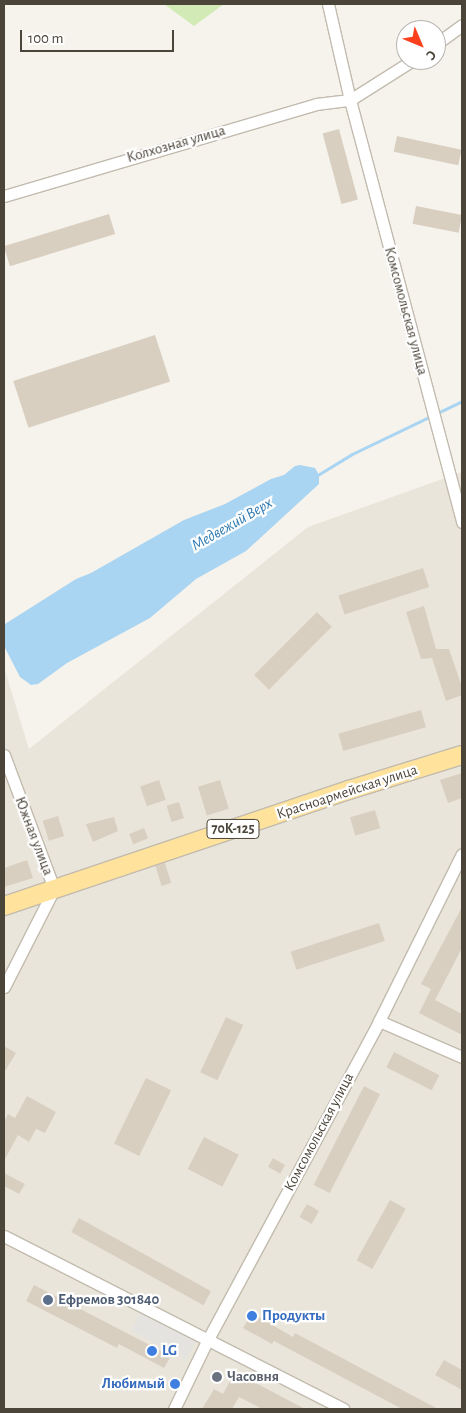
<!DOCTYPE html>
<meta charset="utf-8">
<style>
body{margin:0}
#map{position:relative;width:466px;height:1413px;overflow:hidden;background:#f6f3ec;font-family:"Alegreya Sans",sans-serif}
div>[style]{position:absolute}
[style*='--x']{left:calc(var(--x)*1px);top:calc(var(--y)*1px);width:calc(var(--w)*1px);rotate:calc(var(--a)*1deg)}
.residential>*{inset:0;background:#eae5da}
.green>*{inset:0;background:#d2eab5}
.parking>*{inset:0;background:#e5e3e0;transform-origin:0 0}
.water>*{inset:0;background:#a9d4f2}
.stream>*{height:3px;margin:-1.5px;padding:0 1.5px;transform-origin:1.5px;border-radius:1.5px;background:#a9d4f2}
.building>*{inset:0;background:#d8cfc1;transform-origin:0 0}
.roads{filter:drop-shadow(1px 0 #c2bbae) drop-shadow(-1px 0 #c2bbae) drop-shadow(0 1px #c2bbae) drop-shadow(0 -1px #c2bbae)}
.minor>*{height:11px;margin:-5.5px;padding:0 5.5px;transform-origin:5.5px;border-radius:5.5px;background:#fff}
.primary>*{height:18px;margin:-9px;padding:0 9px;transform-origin:9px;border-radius:9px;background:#ffe39c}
.dots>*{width:14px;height:14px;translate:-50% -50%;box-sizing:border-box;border:2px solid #fff;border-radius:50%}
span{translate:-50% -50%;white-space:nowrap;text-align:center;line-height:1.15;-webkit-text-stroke:4.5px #fff;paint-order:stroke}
.shield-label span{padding:1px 4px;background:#fff;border:1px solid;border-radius:4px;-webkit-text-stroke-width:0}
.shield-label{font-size:14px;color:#4b4439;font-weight:700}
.street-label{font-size:15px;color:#4b4439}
.service-label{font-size:15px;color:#4e5e75;font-weight:700}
.left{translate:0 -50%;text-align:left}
.shop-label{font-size:15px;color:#366cbe;font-weight:700}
.right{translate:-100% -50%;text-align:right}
.worship-label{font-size:15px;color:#5b616d;font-weight:700}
.water-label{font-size:16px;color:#2e7ab2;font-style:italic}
.frame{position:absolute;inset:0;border:5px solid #4b4439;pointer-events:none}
.north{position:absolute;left:396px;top:20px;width:50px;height:50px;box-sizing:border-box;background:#fff;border:1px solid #b7b4b0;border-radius:50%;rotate:135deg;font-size:14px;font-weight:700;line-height:20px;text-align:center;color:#4b4439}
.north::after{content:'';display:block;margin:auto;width:18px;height:22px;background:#fc3f1d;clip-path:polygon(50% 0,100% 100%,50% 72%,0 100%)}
.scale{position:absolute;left:20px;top:30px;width:154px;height:22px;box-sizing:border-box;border:2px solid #4b4439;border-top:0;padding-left:6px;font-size:15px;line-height:18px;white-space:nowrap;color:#4b4439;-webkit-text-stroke:4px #fff;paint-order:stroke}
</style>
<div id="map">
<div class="residential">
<i style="clip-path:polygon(462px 472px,462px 1409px,4px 1409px,4px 667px,29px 749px,308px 527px)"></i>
</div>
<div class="green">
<i style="clip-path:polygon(164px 4px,224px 4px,194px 26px)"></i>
</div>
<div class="parking">
<i style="left:141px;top:1312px;width:62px;height:21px;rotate:28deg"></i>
</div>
<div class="water">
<i style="clip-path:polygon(300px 465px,315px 468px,319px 475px,319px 484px,246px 551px,196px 579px,150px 618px,67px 663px,38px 684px,31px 685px,20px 677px,4px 646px,5px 624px,76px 579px,91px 573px,184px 520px,225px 504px,271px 479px,284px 475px,295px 466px)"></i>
</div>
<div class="stream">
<i style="--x:316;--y:476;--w:42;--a:-31.4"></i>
<i style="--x:352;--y:454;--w:122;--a:-25.7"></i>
</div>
<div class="building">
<i style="left:339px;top:129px;width:73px;height:17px;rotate:75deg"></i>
<i style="left:397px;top:136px;width:66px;height:16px;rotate:12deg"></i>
<i style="left:416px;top:206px;width:47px;height:18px;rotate:11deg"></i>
<i style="left:109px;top:214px;width:21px;height:110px;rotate:73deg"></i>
<i style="left:155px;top:335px;width:49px;height:149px;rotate:72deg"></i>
<i style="left:423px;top:568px;width:20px;height:89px;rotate:72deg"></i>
<i style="clip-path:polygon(424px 606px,436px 649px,449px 649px,462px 687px,462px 695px,446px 701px,432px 658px,421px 659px,406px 612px)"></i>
<i style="left:317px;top:612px;width:21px;height:89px;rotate:45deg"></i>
<i style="left:421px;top:710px;width:18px;height:86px;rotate:74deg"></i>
<i style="clip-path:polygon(462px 773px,462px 798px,448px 803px,440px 780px)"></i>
<i style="left:159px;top:780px;width:21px;height:20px;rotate:71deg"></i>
<i style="left:220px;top:780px;width:30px;height:23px;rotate:73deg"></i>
<i style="left:179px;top:802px;width:17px;height:13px;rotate:73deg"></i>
<i style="left:375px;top:810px;width:19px;height:26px;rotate:74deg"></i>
<i style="left:58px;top:816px;width:21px;height:16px;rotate:73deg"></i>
<i style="clip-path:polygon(114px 817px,118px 831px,93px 842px,86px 824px)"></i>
<i style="left:144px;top:828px;width:11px;height:16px;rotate:68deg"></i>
<i style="clip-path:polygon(27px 860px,33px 878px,4px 887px,4px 868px)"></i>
<i style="left:165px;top:863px;width:21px;height:10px;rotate:73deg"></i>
<i style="clip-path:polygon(462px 907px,462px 948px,435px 1000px,462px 1014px,462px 1035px,419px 1013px,431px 989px,421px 984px)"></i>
<i style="left:379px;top:923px;width:19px;height:93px;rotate:72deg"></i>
<i style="left:226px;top:1017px;width:19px;height:61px;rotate:25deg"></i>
<i style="clip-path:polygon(4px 1046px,16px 1053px,4px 1073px)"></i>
<i style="left:394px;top:1052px;width:51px;height:17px;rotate:27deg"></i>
<i style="left:146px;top:1078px;width:28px;height:73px;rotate:26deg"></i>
<i style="left:364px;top:1086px;width:18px;height:111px;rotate:27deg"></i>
<i style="clip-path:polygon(27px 1096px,56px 1112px,45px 1133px,36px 1129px,29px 1142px,18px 1135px,4px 1161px,4px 1122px,8px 1114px,15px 1118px)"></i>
<i style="left:204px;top:1137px;width:39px;height:36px;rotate:27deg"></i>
<i style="left:273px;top:1158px;width:14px;height:10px;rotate:30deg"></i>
<i style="clip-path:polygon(4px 1173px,25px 1184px,19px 1194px,4px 1186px)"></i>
<i style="left:390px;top:1200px;width:18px;height:69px;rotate:29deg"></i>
<i style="left:307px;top:1204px;width:14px;height:15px;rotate:30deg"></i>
<i style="left:79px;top:1218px;width:151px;height:16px;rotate:29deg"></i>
<i style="clip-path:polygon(34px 1285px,171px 1356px,164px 1368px,119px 1344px,117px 1348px,26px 1301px)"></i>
<i style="clip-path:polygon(252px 1313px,293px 1337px,295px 1333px,438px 1409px,402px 1409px,274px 1341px,272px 1344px,243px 1328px)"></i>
<i style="clip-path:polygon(444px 1360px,462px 1370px,462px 1390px,435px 1375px)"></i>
<i style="clip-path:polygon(235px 1372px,305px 1409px,262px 1409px,239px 1397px,232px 1409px,202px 1409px,214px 1389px,223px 1394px)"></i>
<i style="left:172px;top:1378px;width:8px;height:9px;rotate:30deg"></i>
</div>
<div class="roads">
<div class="minor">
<i style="--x:328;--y:4;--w:98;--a:77.1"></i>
<i style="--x:350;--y:100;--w:437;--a:75.1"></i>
<i style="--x:436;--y:44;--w:32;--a:-36"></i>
<i style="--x:4;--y:196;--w:325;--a:-16.4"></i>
<i style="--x:316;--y:104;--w:34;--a:-7"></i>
<i style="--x:350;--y:100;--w:75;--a:-32.4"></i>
<i style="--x:4;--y:755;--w:143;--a:69.5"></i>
<i style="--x:54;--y:889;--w:110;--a:117"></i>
<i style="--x:379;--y:1021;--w:90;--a:23.4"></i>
<i style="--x:4;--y:1236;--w:381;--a:27"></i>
<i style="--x:174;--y:1409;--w:76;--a:-64.1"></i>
<i style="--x:207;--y:1341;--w:363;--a:-61.7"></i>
<i style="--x:379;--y:1021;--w:186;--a:-63.6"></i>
</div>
<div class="primary">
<i style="--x:4;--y:906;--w:364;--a:-18.6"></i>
<i style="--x:349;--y:790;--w:118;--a:-17.2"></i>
</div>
</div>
<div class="dots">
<i style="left:48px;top:1300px;background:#5c6f8a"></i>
<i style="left:252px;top:1316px;background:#3f7fe0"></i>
<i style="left:152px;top:1351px;background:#3f7fe0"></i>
<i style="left:217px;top:1377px;background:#6b7280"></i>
<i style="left:175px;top:1384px;background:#3f7fe0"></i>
</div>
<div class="shield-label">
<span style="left:233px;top:829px">70К-125</span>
</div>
<div class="street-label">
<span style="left:176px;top:144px;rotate:-16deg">Колхозная улица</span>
<span style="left:406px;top:311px;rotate:75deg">Комсомольская улица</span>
<span style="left:347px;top:792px;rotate:-18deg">Красноармейская улица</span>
<span style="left:34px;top:836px;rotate:69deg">Южная улица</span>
<span style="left:319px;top:1132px;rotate:-62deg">Комсомольская улица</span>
</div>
<div class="service-label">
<span class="left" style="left:58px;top:1300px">Ефремов 301840</span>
</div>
<div class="shop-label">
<span class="left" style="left:262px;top:1316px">Продукты</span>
<span class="left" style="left:162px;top:1351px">LG</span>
<span class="right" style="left:165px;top:1384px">Любимый</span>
</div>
<div class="worship-label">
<span class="left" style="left:227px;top:1377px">Часовня</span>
</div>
<div class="water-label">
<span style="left:232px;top:524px;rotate:-30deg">Медвежий Верх</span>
</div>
<div class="frame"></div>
<div class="north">С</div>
<div class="scale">100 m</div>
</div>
